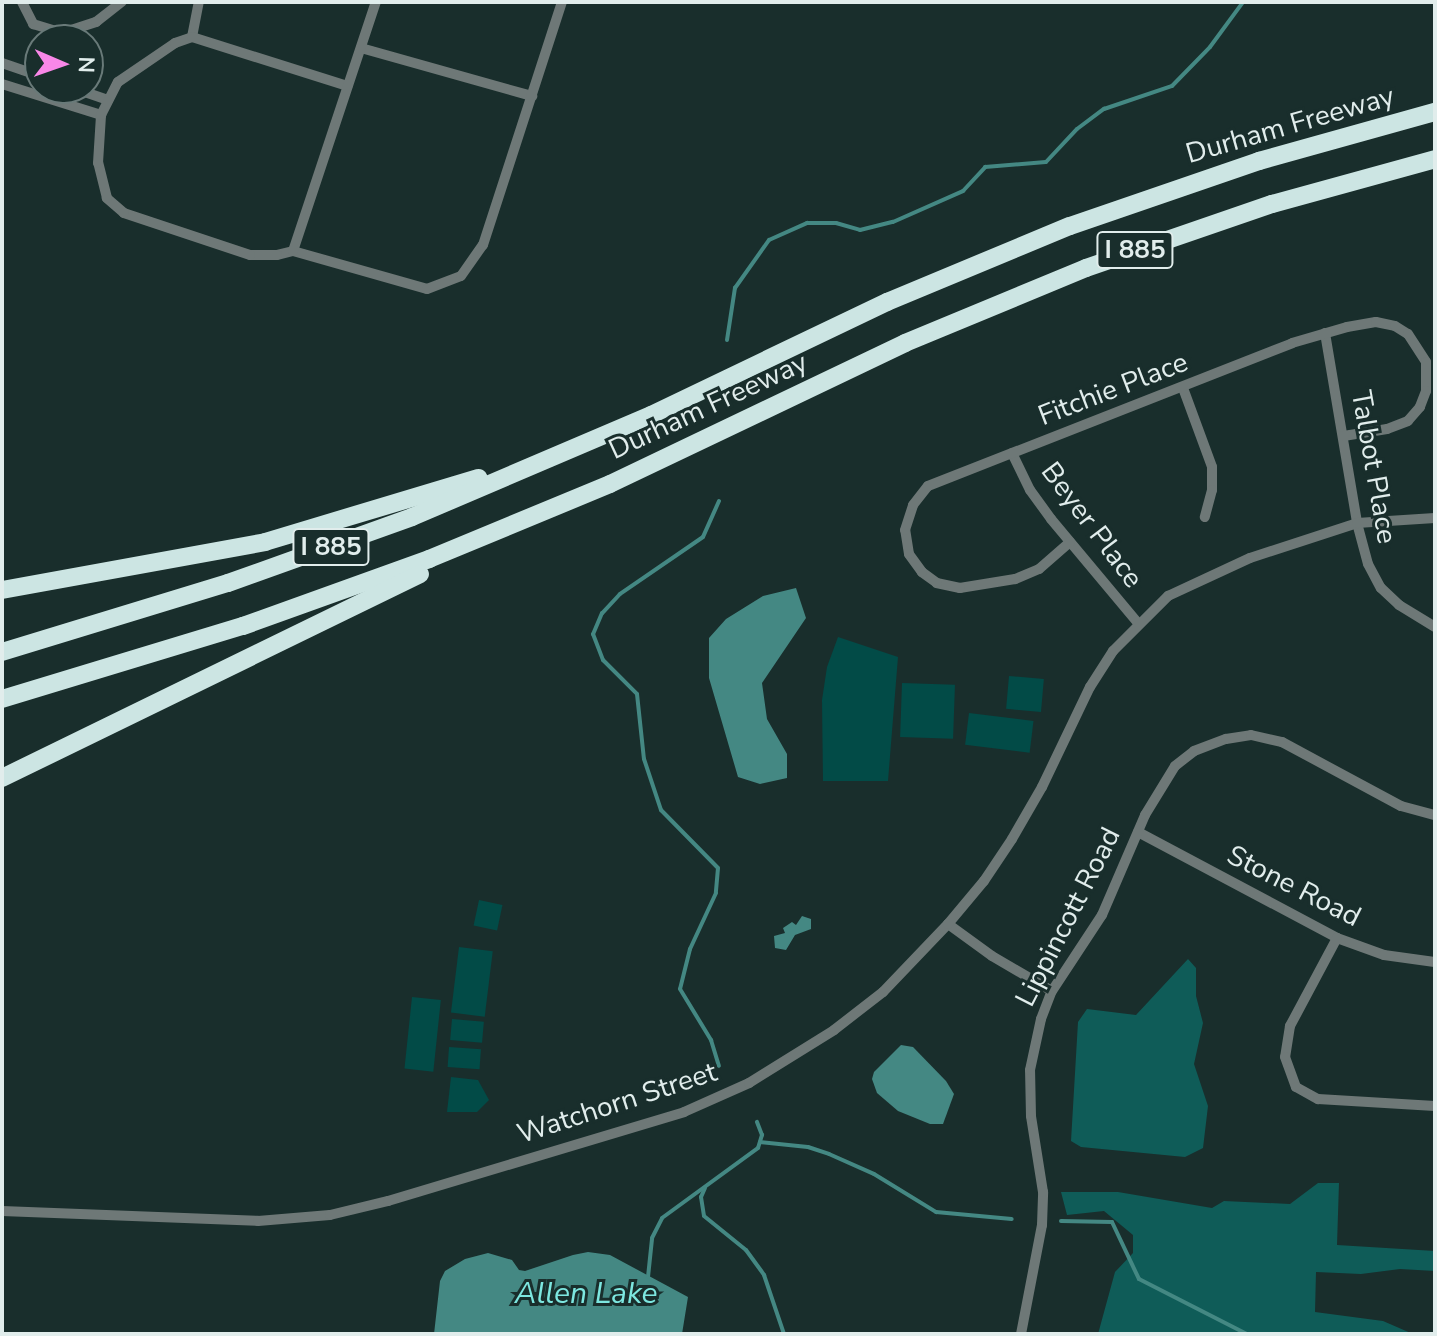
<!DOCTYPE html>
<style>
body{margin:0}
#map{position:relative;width:1437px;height:1336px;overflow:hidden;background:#192e2c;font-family:"Nunito Sans",sans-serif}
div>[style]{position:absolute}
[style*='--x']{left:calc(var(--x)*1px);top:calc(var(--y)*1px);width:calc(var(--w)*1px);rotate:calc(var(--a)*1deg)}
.green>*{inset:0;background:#024b47;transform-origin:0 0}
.forest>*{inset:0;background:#0f5c58}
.water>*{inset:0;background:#448883}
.stream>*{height:4px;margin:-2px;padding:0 2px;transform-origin:2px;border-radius:2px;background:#448883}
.street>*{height:10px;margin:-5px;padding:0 5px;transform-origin:5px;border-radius:5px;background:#6e7877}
.highway>*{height:18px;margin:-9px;padding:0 9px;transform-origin:9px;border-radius:9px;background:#cce5e3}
span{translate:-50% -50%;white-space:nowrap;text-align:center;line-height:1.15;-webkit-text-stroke:6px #192e2c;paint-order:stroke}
.shield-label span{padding:2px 6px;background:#192e2c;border:2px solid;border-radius:6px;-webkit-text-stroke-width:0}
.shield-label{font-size:26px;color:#e1edec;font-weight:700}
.street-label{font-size:28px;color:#e1edec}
.water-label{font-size:30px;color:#7de7e0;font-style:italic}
.frame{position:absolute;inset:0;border:4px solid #e1edec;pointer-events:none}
.north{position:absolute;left:24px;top:24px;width:80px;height:80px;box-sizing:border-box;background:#192e2c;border:2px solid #697a79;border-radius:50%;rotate:92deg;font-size:22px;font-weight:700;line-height:32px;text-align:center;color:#e1edec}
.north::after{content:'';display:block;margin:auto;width:28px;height:36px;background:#f987e8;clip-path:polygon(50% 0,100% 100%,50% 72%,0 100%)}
</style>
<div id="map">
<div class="green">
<i style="clip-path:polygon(838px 637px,898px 657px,888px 781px,823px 781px,822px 700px,827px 667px)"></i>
<i style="left:1009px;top:676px;width:35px;height:33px;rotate:5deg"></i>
<i style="left:902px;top:683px;width:53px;height:54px;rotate:2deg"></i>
<i style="left:969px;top:713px;width:65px;height:32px;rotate:7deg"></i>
<i style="left:479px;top:900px;width:24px;height:26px;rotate:12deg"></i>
<i style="left:459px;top:947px;width:34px;height:66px;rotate:7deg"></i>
<i style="left:412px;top:997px;width:29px;height:72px;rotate:6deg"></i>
<i style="left:452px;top:1019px;width:32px;height:21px;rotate:5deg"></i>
<i style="left:449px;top:1047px;width:32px;height:20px;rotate:4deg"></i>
<i style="clip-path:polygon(451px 1077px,478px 1080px,489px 1100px,477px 1112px,447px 1112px)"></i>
</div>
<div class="forest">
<i style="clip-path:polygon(1188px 959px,1196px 968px,1196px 996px,1203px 1023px,1194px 1064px,1208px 1106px,1203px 1148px,1185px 1157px,1081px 1147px,1071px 1141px,1078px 1022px,1087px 1009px,1136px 1015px)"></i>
<i style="clip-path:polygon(1318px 1183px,1339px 1183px,1337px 1245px,1435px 1251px,1435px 1271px,1400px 1269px,1361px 1274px,1316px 1272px,1315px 1312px,1383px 1321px,1413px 1334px,1098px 1334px,1115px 1272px,1133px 1253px,1133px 1235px,1104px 1211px,1067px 1215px,1061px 1192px,1118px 1192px,1212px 1208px,1224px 1201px,1290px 1204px)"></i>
</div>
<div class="water">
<i style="clip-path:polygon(796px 588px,806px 618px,762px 683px,767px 719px,787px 754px,787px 778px,760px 784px,738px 777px,709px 678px,709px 638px,726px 619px,763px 596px)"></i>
<i style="clip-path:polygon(802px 916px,811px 919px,811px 929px,795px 935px,786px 950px,775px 948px,774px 936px,785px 933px,783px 928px,792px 922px,796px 925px)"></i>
<i style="clip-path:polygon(901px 1045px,913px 1047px,946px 1081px,954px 1094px,943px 1124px,930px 1124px,898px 1111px,877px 1093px,872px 1079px,874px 1072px)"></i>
<i style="clip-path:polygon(488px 1253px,512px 1260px,519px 1270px,525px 1271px,573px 1255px,588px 1252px,610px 1255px,688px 1297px,682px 1334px,434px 1334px,440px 1281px,445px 1271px,465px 1259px)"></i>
</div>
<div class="stream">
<i style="--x:727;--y:340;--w:53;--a:-81.3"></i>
<i style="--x:735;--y:288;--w:59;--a:-54.7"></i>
<i style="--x:769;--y:240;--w:42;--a:-24.1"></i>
<i style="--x:807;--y:223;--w:29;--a:0"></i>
<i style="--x:836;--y:223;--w:25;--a:16"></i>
<i style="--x:860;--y:230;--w:34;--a:-14"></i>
<i style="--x:893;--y:222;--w:77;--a:-23.9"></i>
<i style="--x:963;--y:191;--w:33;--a:-47"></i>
<i style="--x:985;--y:167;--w:61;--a:-4.7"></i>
<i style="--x:1046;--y:162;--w:45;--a:-46.8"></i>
<i style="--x:1077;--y:129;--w:34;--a:-37"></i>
<i style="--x:1104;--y:109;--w:72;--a:-18.7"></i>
<i style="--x:1172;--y:86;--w:54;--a:-45.7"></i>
<i style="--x:1210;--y:47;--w:56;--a:-53.7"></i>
<i style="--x:719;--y:501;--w:39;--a:114"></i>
<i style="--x:703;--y:537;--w:101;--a:145.5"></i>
<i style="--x:620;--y:594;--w:26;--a:133"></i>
<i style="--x:602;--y:613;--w:23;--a:113"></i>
<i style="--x:593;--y:634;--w:28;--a:69"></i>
<i style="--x:603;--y:660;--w:48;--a:45"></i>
<i style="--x:637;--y:694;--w:65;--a:83.9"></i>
<i style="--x:644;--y:759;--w:54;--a:71.6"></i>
<i style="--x:661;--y:810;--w:81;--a:45.5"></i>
<i style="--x:718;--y:868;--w:25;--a:95"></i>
<i style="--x:716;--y:893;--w:62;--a:114.9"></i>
<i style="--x:690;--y:949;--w:41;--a:104"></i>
<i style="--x:680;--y:989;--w:60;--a:58.7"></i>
<i style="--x:711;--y:1040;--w:27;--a:73"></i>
<i style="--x:760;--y:1142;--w:48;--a:5.9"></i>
<i style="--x:808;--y:1147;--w:22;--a:18"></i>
<i style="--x:829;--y:1154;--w:49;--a:24"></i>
<i style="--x:874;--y:1174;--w:73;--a:31.5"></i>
<i style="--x:936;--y:1212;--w:76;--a:5.3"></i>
<i style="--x:705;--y:1188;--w:10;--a:114"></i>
<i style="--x:701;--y:1197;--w:19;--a:81"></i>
<i style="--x:704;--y:1216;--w:54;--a:39"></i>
<i style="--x:746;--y:1250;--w:31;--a:54"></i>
<i style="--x:764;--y:1275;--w:62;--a:71.3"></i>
<i style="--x:1061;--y:1221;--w:51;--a:1.1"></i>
<i style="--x:1112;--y:1222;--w:63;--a:64.7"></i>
<i style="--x:1139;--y:1279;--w:121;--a:27"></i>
<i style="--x:648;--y:1277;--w:39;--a:-84"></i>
<i style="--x:652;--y:1238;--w:22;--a:-63"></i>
<i style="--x:662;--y:1218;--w:119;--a:-36.1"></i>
<i style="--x:758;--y:1148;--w:14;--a:-73"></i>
<i style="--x:762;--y:1135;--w:14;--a:-111"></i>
</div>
<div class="street">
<i style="--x:22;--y:2;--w:25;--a:63"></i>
<i style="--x:33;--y:24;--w:30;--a:17"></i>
<i style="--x:62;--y:33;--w:36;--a:-18"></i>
<i style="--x:96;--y:22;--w:33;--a:-38"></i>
<i style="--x:192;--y:37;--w:36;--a:-79"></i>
<i style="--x:361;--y:48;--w:178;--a:15.7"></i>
<i style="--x:2;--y:63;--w:40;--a:18.9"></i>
<i style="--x:2;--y:84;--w:104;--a:17.4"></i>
<i style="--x:73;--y:88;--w:37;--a:19"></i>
<i style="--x:293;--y:251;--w:16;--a:166"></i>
<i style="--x:277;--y:255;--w:27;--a:180"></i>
<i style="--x:250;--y:255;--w:133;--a:-161.6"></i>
<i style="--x:124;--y:213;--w:23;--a:-139"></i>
<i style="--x:107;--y:198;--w:36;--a:-104"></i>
<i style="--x:98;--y:163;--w:48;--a:-86.4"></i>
<i style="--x:101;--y:115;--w:37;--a:-63"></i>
<i style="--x:118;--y:82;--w:69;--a:-34.4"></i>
<i style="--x:175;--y:43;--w:18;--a:-19"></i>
<i style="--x:192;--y:37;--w:163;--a:17.5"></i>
<i style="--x:293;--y:251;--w:139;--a:15.8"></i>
<i style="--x:427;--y:289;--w:36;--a:-21"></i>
<i style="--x:461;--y:276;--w:38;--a:-55"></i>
<i style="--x:483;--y:245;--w:256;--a:-72"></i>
<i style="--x:293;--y:251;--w:262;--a:-71.6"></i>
<i style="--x:1325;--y:333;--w:193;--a:80.4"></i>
<i style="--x:1357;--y:523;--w:42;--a:75"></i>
<i style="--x:1368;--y:564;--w:27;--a:62"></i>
<i style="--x:1381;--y:588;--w:25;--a:43"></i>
<i style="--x:1399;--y:605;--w:42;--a:31.4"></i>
<i style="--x:1183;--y:388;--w:84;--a:69.8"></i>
<i style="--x:1212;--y:467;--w:23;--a:90"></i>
<i style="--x:1212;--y:490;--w:28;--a:105"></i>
<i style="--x:1012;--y:453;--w:41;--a:64.1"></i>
<i style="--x:1030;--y:490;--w:36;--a:54"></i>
<i style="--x:1051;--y:519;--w:136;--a:50.1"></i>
<i style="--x:1070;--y:542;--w:41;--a:138.9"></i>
<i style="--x:1039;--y:569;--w:26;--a:157"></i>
<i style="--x:1015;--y:579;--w:56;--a:170.7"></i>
<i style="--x:960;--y:588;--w:24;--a:-168"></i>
<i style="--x:937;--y:583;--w:19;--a:-144"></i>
<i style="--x:922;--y:572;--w:22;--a:-126"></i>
<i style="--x:909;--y:554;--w:24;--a:-99"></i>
<i style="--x:905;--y:530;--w:26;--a:-72"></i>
<i style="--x:913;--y:505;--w:24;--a:-52"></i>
<i style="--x:928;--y:486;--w:391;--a:-21.4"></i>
<i style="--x:1292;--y:343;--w:57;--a:-16.2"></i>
<i style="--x:1347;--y:327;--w:29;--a:-10"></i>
<i style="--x:1376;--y:322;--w:19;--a:12"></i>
<i style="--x:1395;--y:326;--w:15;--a:32"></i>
<i style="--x:1408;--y:334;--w:33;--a:57"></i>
<i style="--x:1426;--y:362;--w:29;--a:90"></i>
<i style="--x:1426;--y:391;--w:17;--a:111"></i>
<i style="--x:1420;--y:407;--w:18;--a:131"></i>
<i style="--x:1408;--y:421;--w:22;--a:159"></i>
<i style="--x:1387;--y:429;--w:44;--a:170.8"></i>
<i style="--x:1138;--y:832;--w:225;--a:28"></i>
<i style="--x:1337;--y:938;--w:50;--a:19.9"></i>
<i style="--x:1384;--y:955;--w:51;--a:7.8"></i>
<i style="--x:948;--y:924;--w:54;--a:36"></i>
<i style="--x:992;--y:956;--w:69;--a:30.3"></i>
<i style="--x:1337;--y:938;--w:100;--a:118.1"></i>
<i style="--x:1290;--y:1026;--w:31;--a:99"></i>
<i style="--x:1285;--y:1057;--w:32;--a:70"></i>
<i style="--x:1296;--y:1087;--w:25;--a:29"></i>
<i style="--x:1318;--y:1099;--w:117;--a:3.4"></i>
<i style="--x:2;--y:1211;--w:256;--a:2.2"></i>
<i style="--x:258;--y:1221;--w:72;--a:-4.8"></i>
<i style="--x:330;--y:1215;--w:60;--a:-13.6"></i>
<i style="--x:388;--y:1201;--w:309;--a:-16.7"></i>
<i style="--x:684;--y:1112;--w:71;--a:-24"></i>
<i style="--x:749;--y:1083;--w:100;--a:-31.9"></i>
<i style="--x:834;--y:1030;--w:62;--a:-37.8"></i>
<i style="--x:883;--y:992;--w:94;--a:-46.3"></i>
<i style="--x:948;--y:924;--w:56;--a:-50.1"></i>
<i style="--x:984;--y:881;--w:50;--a:-56.3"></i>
<i style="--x:1012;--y:839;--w:60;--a:-60"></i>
<i style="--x:1042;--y:787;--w:111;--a:-64.4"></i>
<i style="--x:1090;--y:687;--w:43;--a:-57.4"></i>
<i style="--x:1113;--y:651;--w:78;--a:-45"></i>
<i style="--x:1168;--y:596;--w:90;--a:-24.9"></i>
<i style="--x:1250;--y:558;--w:113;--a:-18.1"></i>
<i style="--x:1357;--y:523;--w:78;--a:-3.7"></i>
<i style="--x:1021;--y:1334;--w:111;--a:-79.1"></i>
<i style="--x:1042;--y:1225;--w:33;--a:-88"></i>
<i style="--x:1043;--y:1192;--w:77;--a:-99"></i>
<i style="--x:1031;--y:1116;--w:46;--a:-91.2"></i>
<i style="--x:1030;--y:1070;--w:52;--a:-77.8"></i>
<i style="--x:1041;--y:1019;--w:30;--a:-69"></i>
<i style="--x:1052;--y:991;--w:91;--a:-56.7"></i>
<i style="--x:1102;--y:915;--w:109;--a:-66.7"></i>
<i style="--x:1145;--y:815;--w:57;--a:-58.5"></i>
<i style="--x:1175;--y:766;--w:24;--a:-38"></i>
<i style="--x:1194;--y:751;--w:34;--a:-21"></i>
<i style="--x:1226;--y:739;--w:25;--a:-9"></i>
<i style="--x:1251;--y:735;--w:32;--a:13"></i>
<i style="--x:1282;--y:742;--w:135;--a:28.3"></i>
<i style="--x:1401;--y:806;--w:35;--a:15"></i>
</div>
<div class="highway">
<i style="--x:2;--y:590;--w:267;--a:-10.3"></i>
<i style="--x:265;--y:542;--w:223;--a:-16.7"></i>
<i style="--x:2;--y:652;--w:236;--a:-17"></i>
<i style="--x:228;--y:583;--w:195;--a:-19.7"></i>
<i style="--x:412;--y:517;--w:260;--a:-23.1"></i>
<i style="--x:651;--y:415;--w:262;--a:-25.6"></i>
<i style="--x:887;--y:302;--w:198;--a:-22.6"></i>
<i style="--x:1070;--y:226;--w:200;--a:-19"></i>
<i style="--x:1259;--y:161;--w:183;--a:-15.6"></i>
<i style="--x:2;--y:699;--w:252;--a:-16.9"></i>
<i style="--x:243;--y:626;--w:198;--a:-19.8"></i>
<i style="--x:429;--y:559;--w:196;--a:-22.5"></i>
<i style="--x:610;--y:484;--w:327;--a:-25.5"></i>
<i style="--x:905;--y:343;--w:196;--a:-22.5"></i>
<i style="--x:1086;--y:268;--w:197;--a:-19"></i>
<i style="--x:1272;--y:204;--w:169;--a:-15.4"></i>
<i style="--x:2;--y:778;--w:465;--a:-26"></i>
</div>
<div class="shield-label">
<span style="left:1135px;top:250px">I 885</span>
<span style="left:331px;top:547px">I 885</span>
</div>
<div class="street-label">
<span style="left:1290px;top:125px;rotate:-16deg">Durham Freeway</span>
<span style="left:1113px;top:389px;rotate:-21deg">Fitchie Place</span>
<span style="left:708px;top:406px;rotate:-25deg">Durham Freeway</span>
<span style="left:1374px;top:467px;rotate:80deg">Talbot Place</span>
<span style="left:1092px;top:525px;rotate:53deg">Beyer Place</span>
<span style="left:1294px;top:886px;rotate:27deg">Stone Road</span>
<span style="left:1068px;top:917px;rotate:-63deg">Lippincott Road</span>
<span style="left:617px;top:1103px;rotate:-18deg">Watchorn Street</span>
</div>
<div class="water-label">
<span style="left:586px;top:1294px">Allen Lake</span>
</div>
<div class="frame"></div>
<div class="north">N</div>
</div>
